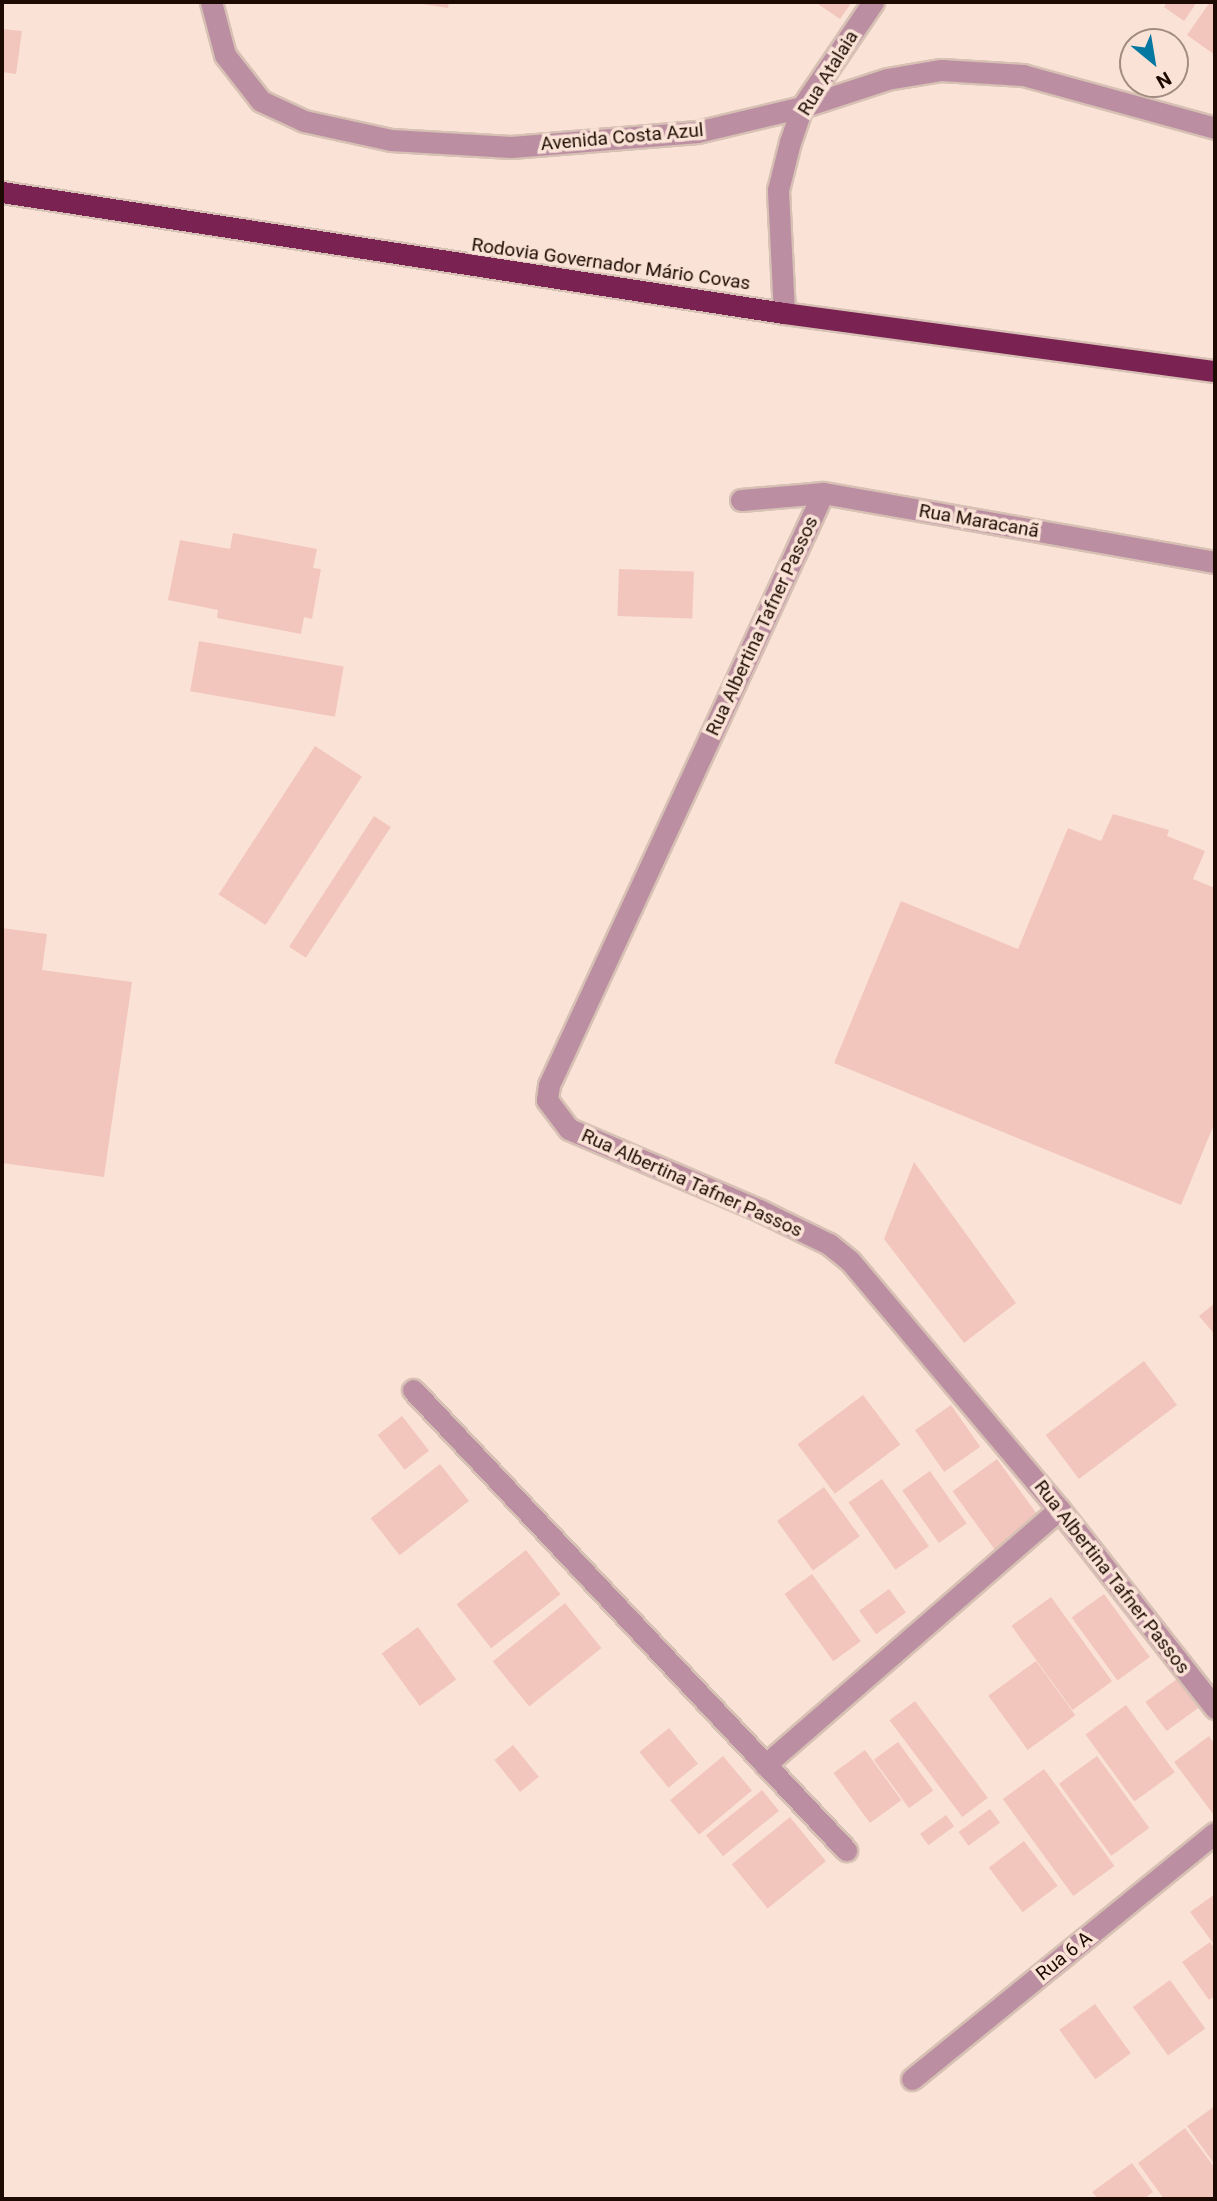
<!DOCTYPE html>
<meta charset="utf-8">
<style>
body{margin:0}
#map{position:relative;width:1217px;height:2201px;overflow:hidden;background:#fae3d6;font-family:Roboto,sans-serif}
div>[style]{position:absolute}
[style*='--x']{left:calc(var(--x)*1px);top:calc(var(--y)*1px);width:calc(var(--w)*1px);rotate:calc(var(--a)*1deg)}
.building>*{inset:0;background:#f2c6bd;transform-origin:0 0}
.roads{filter:drop-shadow(2px 0 #d7c0b4) drop-shadow(-2px 0 #d7c0b4) drop-shadow(0 2px #d7c0b4) drop-shadow(0 -2px #d7c0b4)}
.minor>*{height:21px;margin:-10.5px;padding:0 10.5px;transform-origin:10.5px;border-radius:10.5px;background:#bb8ea1}
.highway>*{height:21px;margin:-10.5px;padding:0 10.5px;transform-origin:10.5px;border-radius:10.5px;background:#7a2251}
span{translate:-50% -50%;white-space:nowrap;text-align:center;line-height:1.15;-webkit-text-stroke:7px #fae3d6;paint-order:stroke}
.street-label{font-size:19px;color:#1d0a02}
.frame{position:absolute;inset:0;border:4px solid #1d0a02;pointer-events:none}
.north{position:absolute;left:1119px;top:28px;width:70px;height:70px;box-sizing:border-box;background:#fae3d6;border:2px solid #a28c81;border-radius:50%;rotate:150deg;font-size:19px;font-weight:700;line-height:28px;text-align:center;color:#1d0a02}
.north::after{content:'';display:block;margin:auto;width:24px;height:32px;background:#0578a1;clip-path:polygon(50% 0,100% 100%,50% 72%,0 100%)}
</style>
<div id="map">
<div class="building">
<i style="clip-path:polygon(410px 2px,449px 2px,448px 8px)"></i>
<i style="clip-path:polygon(815px 2px,852px 2px,840px 19px)"></i>
<i style="clip-path:polygon(1167px 2px,1197px 2px,1184px 21px,1164px 7px)"></i>
<i style="clip-path:polygon(1210px 2px,1215px 2px,1215px 55px,1187px 35px)"></i>
<i style="clip-path:polygon(2px 29px,22px 31px,16px 74px,2px 72px)"></i>
<i style="clip-path:polygon(233px 533px,317px 549px,313px 568px,321px 569px,312px 619px,304px 617px,301px 634px,217px 618px,218px 610px,168px 600px,180px 540px,230px 549px)"></i>
<i style="left:619px;top:569px;width:75px;height:47px;rotate:2deg"></i>
<i style="left:199px;top:641px;width:147px;height:51px;rotate:10deg"></i>
<i style="left:315px;top:746px;width:56px;height:177px;rotate:33deg"></i>
<i style="clip-path:polygon(1113px 814px,1169px 830px,1167px 836px,1205px 851px,1193px 879px,1215px 888px,1215px 1122px,1181px 1205px,834px 1063px,901px 901px,1018px 949px,1068px 828px,1101px 841px)"></i>
<i style="left:374px;top:816px;width:20px;height:156px;rotate:33deg"></i>
<i style="clip-path:polygon(2px 928px,47px 934px,42px 970px,132px 982px,104px 1177px,2px 1163px)"></i>
<i style="clip-path:polygon(914px 1162px,1016px 1303px,964px 1343px,884px 1239px)"></i>
<i style="clip-path:polygon(1215px 1303px,1215px 1335px,1199px 1316px)"></i>
<i style="left:1144px;top:1361px;width:55px;height:123px;rotate:53deg"></i>
<i style="left:863px;top:1395px;width:62px;height:82px;rotate:53deg"></i>
<i style="left:951px;top:1405px;width:51px;height:44px;rotate:55deg"></i>
<i style="left:402px;top:1416px;width:44px;height:31px;rotate:52deg"></i>
<i style="left:997px;top:1459px;width:73px;height:55px;rotate:54deg"></i>
<i style="left:440px;top:1464px;width:47px;height:88px;rotate:52deg"></i>
<i style="left:930px;top:1471px;width:64px;height:34px;rotate:55deg"></i>
<i style="left:882px;top:1479px;width:82px;height:41px;rotate:55deg"></i>
<i style="left:824px;top:1487px;width:61px;height:58px;rotate:54deg"></i>
<i style="left:526px;top:1550px;width:56px;height:88px;rotate:52deg"></i>
<i style="left:812px;top:1574px;width:83px;height:34px;rotate:54deg"></i>
<i style="left:889px;top:1589px;width:29px;height:37px;rotate:54deg"></i>
<i style="left:1104px;top:1594px;width:78px;height:40px;rotate:54deg"></i>
<i style="left:1051px;top:1597px;width:104px;height:49px;rotate:54deg"></i>
<i style="left:565px;top:1603px;width:58px;height:93px;rotate:51deg"></i>
<i style="left:418px;top:1627px;width:65px;height:45px;rotate:54deg"></i>
<i style="left:1036px;top:1661px;width:67px;height:59px;rotate:54deg"></i>
<i style="left:1177px;top:1679px;width:36px;height:39px;rotate:54deg"></i>
<i style="left:915px;top:1701px;width:121px;height:32px;rotate:53deg"></i>
<i style="left:1126px;top:1705px;width:83px;height:50px;rotate:54deg"></i>
<i style="left:669px;top:1728px;width:46px;height:38px;rotate:51deg"></i>
<i style="clip-path:polygon(1209px 1736px,1215px 1745px,1213px 1814px,1174px 1762px)"></i>
<i style="left:898px;top:1742px;width:60px;height:30px;rotate:54deg"></i>
<i style="left:513px;top:1745px;width:41px;height:24px;rotate:51deg"></i>
<i style="left:865px;top:1750px;width:62px;height:39px;rotate:54deg"></i>
<i style="left:723px;top:1756px;width:45px;height:69px;rotate:50deg"></i>
<i style="left:1097px;top:1756px;width:89px;height:47px;rotate:54deg"></i>
<i style="left:1044px;top:1769px;width:120px;height:51px;rotate:54deg"></i>
<i style="left:762px;top:1790px;width:27px;height:72px;rotate:51deg"></i>
<i style="left:990px;top:1809px;width:17px;height:39px;rotate:54deg"></i>
<i style="left:946px;top:1815px;width:14px;height:32px;rotate:54deg"></i>
<i style="left:790px;top:1817px;width:57px;height:75px;rotate:51deg"></i>
<i style="left:1024px;top:1841px;width:56px;height:44px;rotate:53deg"></i>
<i style="clip-path:polygon(1215px 1894px,1215px 1946px,1190px 1912px)"></i>
<i style="clip-path:polygon(1210px 1942px,1215px 1949px,1215px 1996px,1209px 2000px,1182px 1962px)"></i>
<i style="left:1170px;top:1980px;width:60px;height:46px;rotate:54deg"></i>
<i style="left:1095px;top:2004px;width:61px;height:44px;rotate:54deg"></i>
<i style="clip-path:polygon(1215px 2106px,1215px 2165px,1187px 2126px)"></i>
<i style="clip-path:polygon(1185px 2128px,1215px 2168px,1215px 2199px,1164px 2199px,1138px 2163px)"></i>
<i style="clip-path:polygon(1132px 2163px,1153px 2192px,1144px 2199px,1098px 2199px,1092px 2192px)"></i>
</div>
<div class="roads">
<div class="minor">
<i style="--x:211;--y:2;--w:55;--a:75.2"></i>
<i style="--x:225;--y:55;--w:58;--a:52"></i>
<i style="--x:261;--y:101;--w:47;--a:24.9"></i>
<i style="--x:304;--y:121;--w:89;--a:12.3"></i>
<i style="--x:391;--y:140;--w:120;--a:3.3"></i>
<i style="--x:511;--y:147;--w:187;--a:-4.6"></i>
<i style="--x:697;--y:132;--w:108;--a:-13.4"></i>
<i style="--x:802;--y:107;--w:89;--a:-18.2"></i>
<i style="--x:887;--y:79;--w:55;--a:-9.5"></i>
<i style="--x:941;--y:70;--w:82;--a:3.5"></i>
<i style="--x:1023;--y:75;--w:199;--a:15.4"></i>
<i style="--x:784;--y:313;--w:123;--a:-92.8"></i>
<i style="--x:778;--y:190;--w:49;--a:-76"></i>
<i style="--x:790;--y:142;--w:37;--a:-71"></i>
<i style="--x:802;--y:107;--w:127;--a:-55.9"></i>
<i style="--x:823;--y:493;--w:652;--a:114.84"></i>
<i style="--x:549;--y:1085;--w:15;--a:98"></i>
<i style="--x:547;--y:1100;--w:36;--a:53"></i>
<i style="--x:569;--y:1129;--w:207;--a:23.1"></i>
<i style="--x:759;--y:1210;--w:78;--a:25.9"></i>
<i style="--x:829;--y:1244;--w:27;--a:39"></i>
<i style="--x:850;--y:1261;--w:324;--a:49.9"></i>
<i style="--x:1059;--y:1509;--w:253;--a:51.9"></i>
<i style="--x:741;--y:500;--w:82;--a:-4.9"></i>
<i style="--x:823;--y:493;--w:398;--a:10"></i>
<i style="--x:413;--y:1390;--w:632;--a:46.73"></i>
<i style="--x:765;--y:1765;--w:390;--a:-41"></i>
<i style="--x:912;--y:2079;--w:390;--a:-39.1"></i>
</div>
<div class="highway">
<i style="--x:2;--y:192;--w:791;--a:8.8"></i>
<i style="--x:784;--y:313;--w:435;--a:7.7"></i>
</div>
</div>
<div class="street-label">
<span style="left:828px;top:73px;rotate:-58deg">Rua Atalaia</span>
<span style="left:622px;top:137px;rotate:-5deg">Avenida Costa Azul</span>
<span style="left:611px;top:264px;rotate:8deg">Rodovia Governador Mário Covas</span>
<span style="left:979px;top:521px;rotate:10deg">Rua Maracanã</span>
<span style="left:762px;top:626px;rotate:-65deg">Rua Albertina Tafner Passos</span>
<span style="left:692px;top:1183px;rotate:24deg">Rua Albertina Tafner Passos</span>
<span style="left:1112px;top:1577px;rotate:52deg">Rua Albertina Tafner Passos</span>
<span style="left:1064px;top:1956px;rotate:-39deg">Rua 6 A</span>
</div>
<div class="frame"></div>
<div class="north">N</div>
</div>
